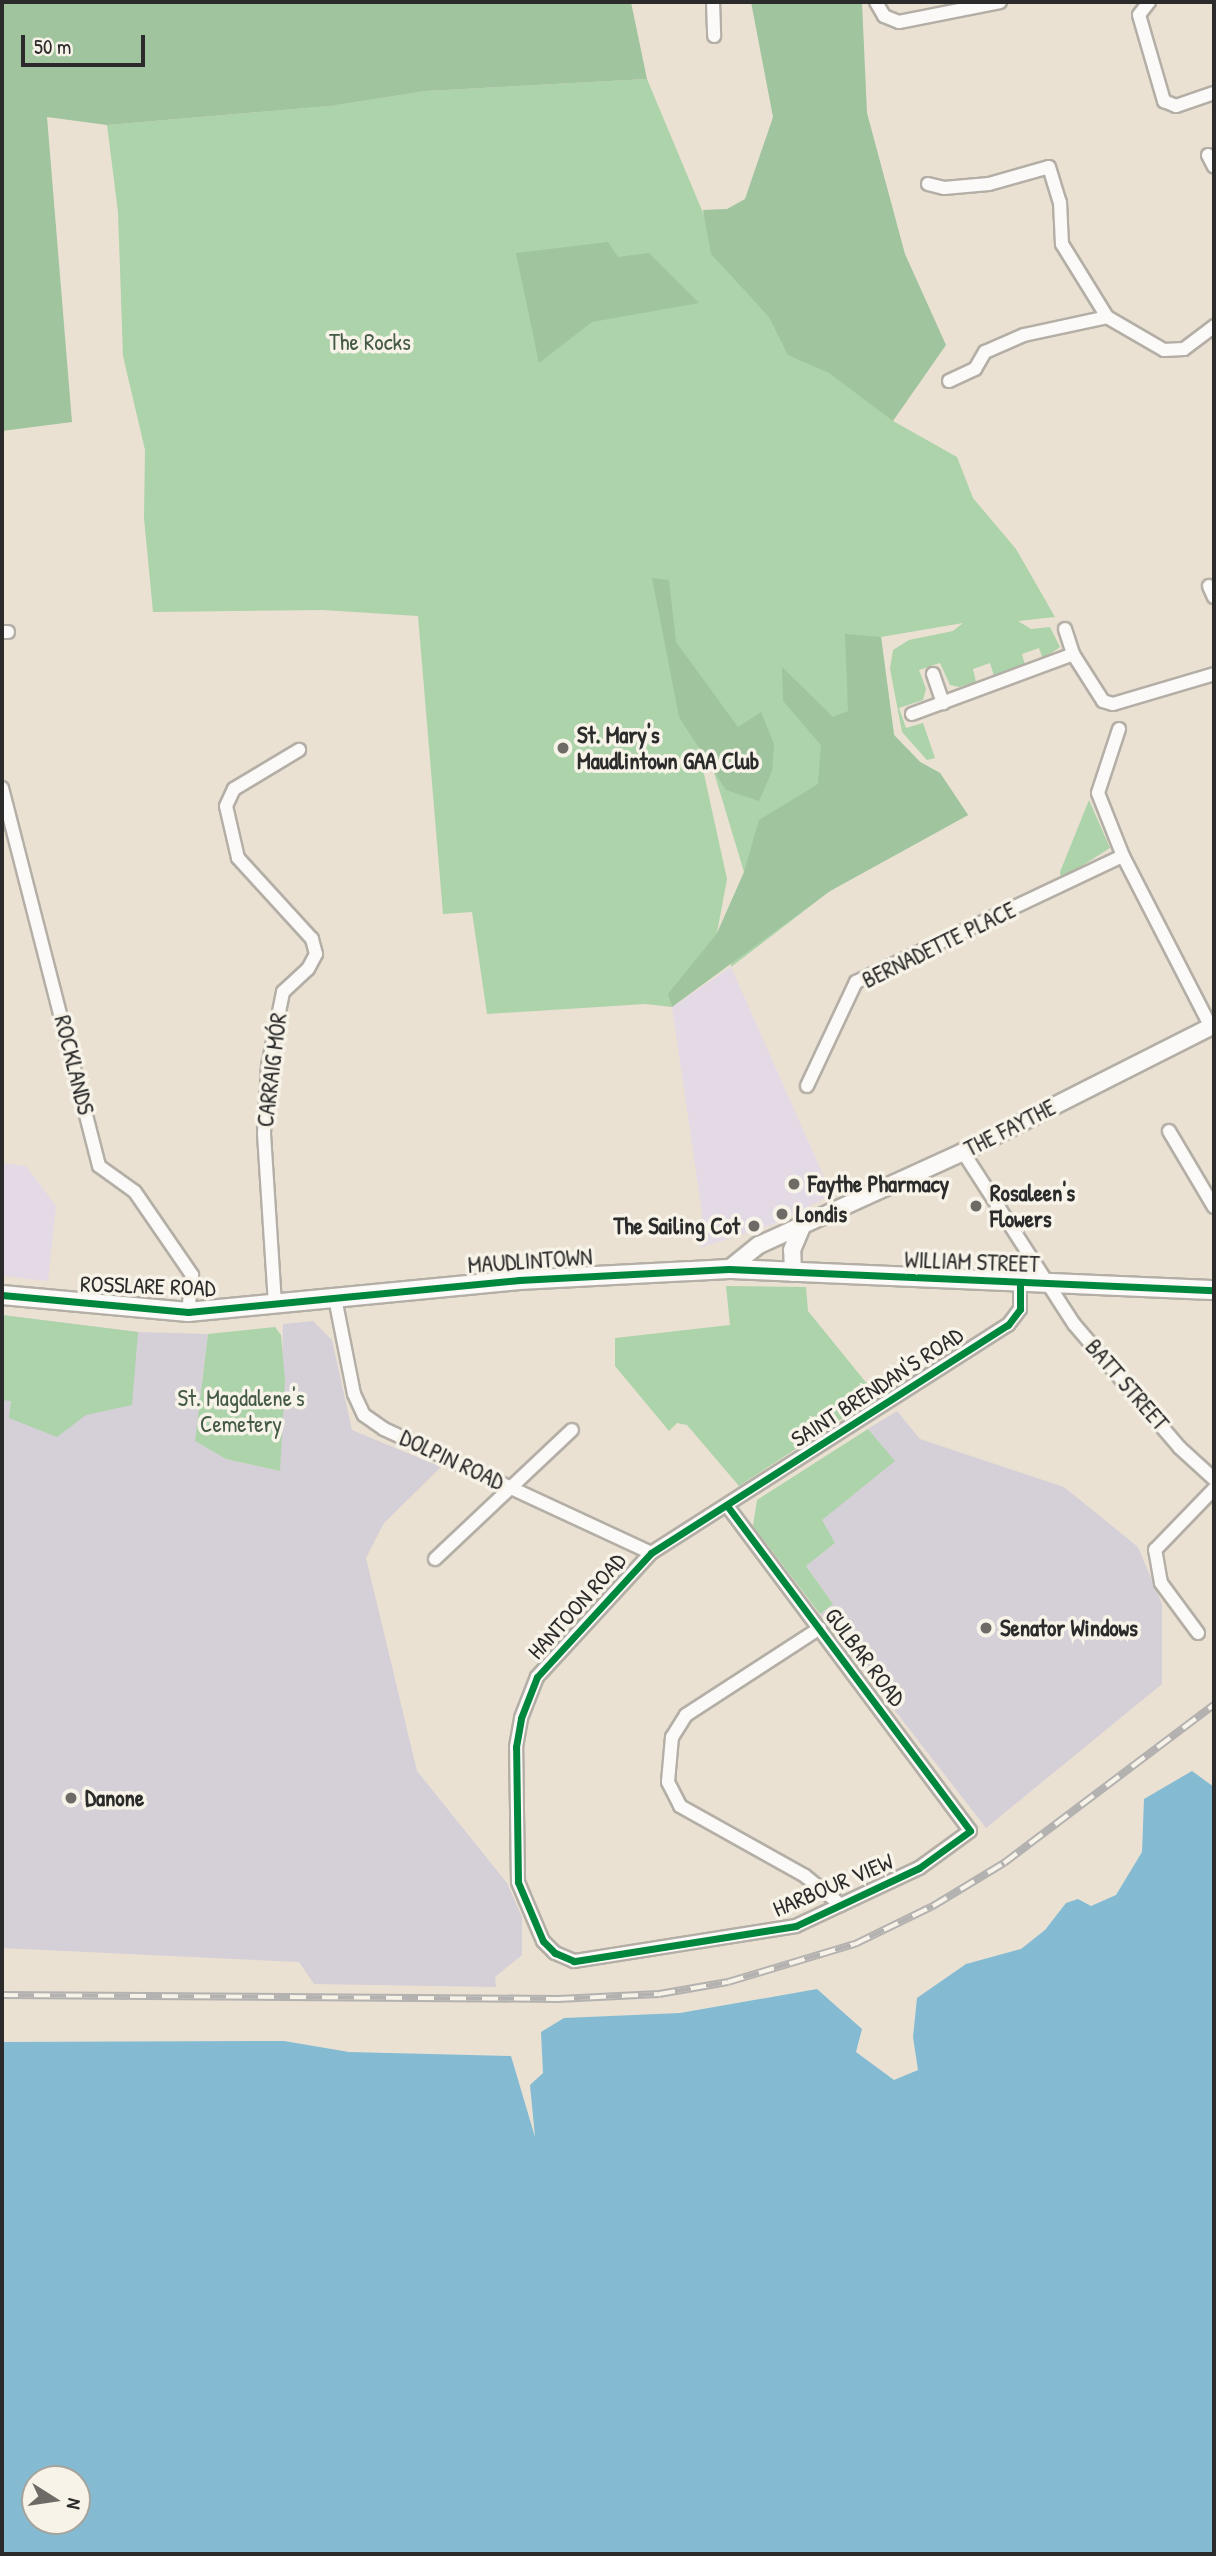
<!DOCTYPE html>
<meta charset="utf-8">
<style>
body{margin:0}
#map{position:relative;width:1216px;height:2556px;overflow:hidden;background:#eae1d3;font-family:"Patrick Hand",sans-serif}
div>[style]{position:absolute}
[style*='--x']{left:calc(var(--x)*1px);top:calc(var(--y)*1px);width:calc(var(--w)*1px);rotate:calc(var(--a)*1deg)}
.built>*{inset:0;background:#e4dae5}
.industrial>*{inset:0;background:#d5cfd7}
.green>*{inset:0;background:#acd3a9}
.forest>*{inset:0;background:#a0c49e}
.water>*{inset:0;background:#84bbd3}
.roads{filter:drop-shadow(2px 0 #b4afa6) drop-shadow(-2px 0 #b4afa6) drop-shadow(0 2px #b4afa6) drop-shadow(0 -2px #b4afa6)}
.minor>*{height:12px;margin:-6px;padding:0 6px;transform-origin:6px;border-radius:6px;background:#fcfaf8}
.tertiary>*{height:16px;margin:-8px;padding:0 8px;transform-origin:8px;border-radius:8px;background:#fcfaf8}
.secondary>*{height:18px;margin:-9px;padding:0 9px;transform-origin:9px;border-radius:9px;background:#fcfaf8}
.rail>*{height:8px;margin-top:-4px;transform-origin:0;background:repeating-linear-gradient(90deg,#f7f3e8 0 16px,#b4b2b0 0 32px);box-sizing:border-box;border-block:2px solid #b4b2b0}
.cycleway>*{height:7px;margin:-3.5px;padding:0 3.5px;transform-origin:3.5px;border-radius:3.5px;background:#00873e}
.dots>*{width:19px;height:19px;translate:-50% -50%;box-sizing:border-box;border:4px solid #f7f3e8;border-radius:50%}
span{translate:-50% -50%;white-space:nowrap;text-align:center;line-height:1.15;-webkit-text-stroke:7px #f7f3e8;paint-order:stroke}
.park-label{font-size:23px;color:#435a46}
.poi-label{font-size:23px;color:#2b2b2b;font-weight:700}
.left{translate:0 -50%;text-align:left}
.right{translate:-100% -50%;text-align:right}
.street-label{font-size:23px;color:#2b2b2b}
.frame{position:absolute;inset:0;border:4px solid #2b2b2b;pointer-events:none}
.north{position:absolute;left:21px;top:2465px;width:70px;height:70px;box-sizing:border-box;background:#f7f3e8;border:2px solid #a5a39c;border-radius:50%;rotate:102deg;font-size:19px;font-weight:700;line-height:28px;text-align:center;color:#2b2b2b}
.north::after{content:'';display:block;margin:auto;width:24px;height:32px;background:#6e6b66;clip-path:polygon(50% 0,100% 100%,50% 72%,0 100%)}
.scale{position:absolute;left:21px;top:35px;width:124px;height:32px;box-sizing:border-box;border:4px solid #2b2b2b;border-top:0;padding-left:9px;font-size:21px;line-height:24px;white-space:nowrap;color:#2b2b2b;-webkit-text-stroke:5px #f7f3e8;paint-order:stroke}
</style>
<div id="map">
<div class="built">
<i style="clip-path:polygon(731px 967px,832px 1195px,771px 1225px,700px 1248px,702px 1213px,672px 1007px)"></i>
<i style="clip-path:polygon(2px 1163px,26px 1166px,56px 1206px,48px 1281px,2px 1276px)"></i>
</div>
<div class="industrial">
<i style="clip-path:polygon(2px 1315px,138px 1332px,208px 1334px,195px 1441px,226px 1459px,280px 1471px,283px 1324px,313px 1321px,332px 1340px,352px 1430px,441px 1467px,384px 1523px,366px 1558px,417px 1771px,507px 1883px,522px 1917px,522px 1955px,495px 1977px,496px 1987px,314px 1984px,299px 1962px,2px 1948px)"></i>
<i style="clip-path:polygon(897px 1411px,920px 1439px,1064px 1487px,1138px 1547px,1162px 1604px,1162px 1684px,986px 1828px,820px 1614px,833px 1604px,806px 1566px,835px 1543px,821px 1520px,894px 1461px,868px 1429px)"></i>
</div>
<div class="green">
<i style="clip-path:polygon(647px 79px,706px 220px,868px 372px,893px 421px,957px 457px,973px 498px,1016px 549px,1055px 617px,1018px 621px,1031px 629px,1050px 627px,1060px 647px,1043px 659px,1039px 648px,1022px 654px,1025px 665px,994px 676px,990px 663px,973px 669px,976px 682px,959px 687px,950px 685px,940px 663px,919px 670px,926px 689px,923px 700px,899px 708px,906px 728px,923px 723px,935px 758px,927px 760px,902px 732px,890px 669px,893px 650px,909px 640px,953px 631px,963px 623px,881px 637px,894px 735px,920px 762px,940px 773px,968px 815px,830px 891px,731px 967px,744px 872px,676px 646px,727px 879px,717px 933px,669px 994px,672px 1007px,645px 1004px,487px 1014px,472px 912px,443px 914px,418px 616px,323px 610px,153px 612px,144px 518px,145px 450px,123px 356px,118px 212px,107px 125px,329px 106px,426px 91px)"></i>
<i style="clip-path:polygon(1089px 800px,1110px 848px,1061px 879px,1060px 872px)"></i>
<i style="clip-path:polygon(726px 1286px,806px 1287px,808px 1311px,877px 1396px,739px 1486px,687px 1425px,677px 1423px,669px 1431px,615px 1366px,615px 1338px,730px 1325px)"></i>
<i style="clip-path:polygon(2px 1315px,138px 1332px,132px 1405px,86px 1415px,57px 1437px,9px 1418px,11px 1401px,2px 1400px)"></i>
<i style="clip-path:polygon(275px 1327px,281px 1335px,285px 1380px,280px 1471px,226px 1459px,195px 1441px,208px 1334px)"></i>
<i style="clip-path:polygon(868px 1429px,895px 1461px,822px 1520px,835px 1543px,806px 1566px,833px 1604px,820px 1614px,753px 1526px,757px 1500px)"></i>
</div>
<div class="forest">
<i style="clip-path:polygon(2px 2px,631px 2px,647px 79px,426px 91px,330px 106px,107px 125px,47px 117px,72px 422px,2px 431px)"></i>
<i style="clip-path:polygon(751px 2px,862px 2px,867px 113px,905px 254px,946px 345px,893px 421px,829px 373px,788px 355px,769px 317px,711px 254px,703px 210px,727px 209px,745px 199px,773px 117px)"></i>
<i style="clip-path:polygon(608px 242px,618px 257px,649px 253px,699px 303px,592px 322px,539px 363px,516px 253px)"></i>
<i style="clip-path:polygon(652px 578px,669px 580px,676px 642px,738px 727px,761px 712px,774px 744px,772px 771px,759px 801px,726px 790px,679px 717px)"></i>
<i style="clip-path:polygon(845px 634px,881px 637px,894px 735px,920px 762px,940px 773px,968px 815px,830px 891px,672px 1007px,668px 994px,717px 933px,744px 872px,759px 820px,818px 784px,821px 745px,783px 701px,782px 667px,833px 717px,848px 711px)"></i>
</div>
<div class="water">
<i style="clip-path:polygon(evenodd,1192px 1771px,1214px 1787px,1214px 2554px,2px 2554px,2px 2042px,284px 2041px,349px 2052px,511px 2056px,535px 2137px,530px 2085px,543px 2073px,541px 2032px,564px 2018px,680px 2013px,817px 1989px,862px 2029px,856px 2052px,894px 2080px,918px 2070px,913px 2037px,917px 1998px,966px 1964px,1021px 1949px,1045px 1930px,1066px 1903px,1078px 1899px,1091px 1906px,1116px 1895px,1142px 1852px,1144px 1799px,1192px 1771px,35px 2479px,77px 2479px,77px 2521px,35px 2521px,35px 2479px)"></i>
</div>
<div class="roads">
<div class="minor">
<i style="--x:713;--y:2;--w:34;--a:88"></i>
<i style="--x:876;--y:2;--w:16;--a:60"></i>
<i style="--x:884;--y:16;--w:16;--a:22"></i>
<i style="--x:899;--y:22;--w:103;--a:-11.2"></i>
<i style="--x:1149;--y:2;--w:16;--a:128"></i>
<i style="--x:1139;--y:15;--w:90;--a:73.8"></i>
<i style="--x:1164;--y:101;--w:13;--a:23"></i>
<i style="--x:1176;--y:106;--w:40;--a:-18.9"></i>
<i style="--x:1208;--y:155;--w:13;--a:63"></i>
<i style="--x:928;--y:184;--w:16;--a:14"></i>
<i style="--x:944;--y:188;--w:45;--a:-5.1"></i>
<i style="--x:989;--y:184;--w:62;--a:-15.8"></i>
<i style="--x:1049;--y:167;--w:37;--a:73"></i>
<i style="--x:1060;--y:202;--w:42;--a:87.3"></i>
<i style="--x:1062;--y:244;--w:86;--a:58.3"></i>
<i style="--x:1107;--y:317;--w:66;--a:30.1"></i>
<i style="--x:1164;--y:350;--w:20;--a:-3"></i>
<i style="--x:1184;--y:349;--w:38;--a:-37"></i>
<i style="--x:949;--y:381;--w:29;--a:-25"></i>
<i style="--x:975;--y:369;--w:20;--a:-60"></i>
<i style="--x:985;--y:352;--w:43;--a:-23.6"></i>
<i style="--x:1024;--y:335;--w:85;--a:-12.2"></i>
<i style="--x:1209;--y:586;--w:12;--a:66"></i>
<i style="--x:1065;--y:629;--w:26;--a:72"></i>
<i style="--x:2;--y:632;--w:6;--a:0"></i>
<i style="--x:933;--y:674;--w:31;--a:71"></i>
<i style="--x:912;--y:714;--w:172;--a:-20.4"></i>
<i style="--x:1073;--y:654;--w:56;--a:57.4"></i>
<i style="--x:1103;--y:701;--w:10;--a:17"></i>
<i style="--x:1113;--y:704;--w:105;--a:-16.5"></i>
<i style="--x:1119;--y:729;--w:67;--a:108.2"></i>
<i style="--x:1098;--y:793;--w:68;--a:68.4"></i>
<i style="--x:2;--y:788;--w:390;--a:75.6"></i>
<i style="--x:99;--y:1166;--w:44;--a:35.8"></i>
<i style="--x:135;--y:1192;--w:101;--a:55.5"></i>
<i style="--x:192;--y:1275;--w:37;--a:96"></i>
<i style="--x:807;--y:1086;--w:115;--a:-64.8"></i>
<i style="--x:856;--y:982;--w:295;--a:-25.3"></i>
<i style="--x:1123;--y:856;--w:192;--a:62.8"></i>
<i style="--x:1169;--y:1131;--w:88;--a:59.4"></i>
<i style="--x:963;--y:1152;--w:205;--a:57.2"></i>
<i style="--x:1074;--y:1324;--w:163;--a:49.5"></i>
<i style="--x:1180;--y:1448;--w:46;--a:42.4"></i>
<i style="--x:335;--y:1298;--w:98;--a:78.8"></i>
<i style="--x:354;--y:1394;--w:23;--a:65"></i>
<i style="--x:364;--y:1415;--w:24;--a:35"></i>
<i style="--x:384;--y:1429;--w:294;--a:24.9"></i>
<i style="--x:275;--y:1304;--w:171;--a:-93.7"></i>
<i style="--x:264;--y:1133;--w:67;--a:-86.6"></i>
<i style="--x:268;--y:1066;--w:76;--a:-78.5"></i>
<i style="--x:283;--y:992;--w:34;--a:-43"></i>
<i style="--x:308;--y:969;--w:17;--a:-62"></i>
<i style="--x:316;--y:954;--w:16;--a:-105"></i>
<i style="--x:312;--y:939;--w:110;--a:-132.4"></i>
<i style="--x:238;--y:858;--w:53;--a:-103"></i>
<i style="--x:226;--y:806;--w:19;--a:-65"></i>
<i style="--x:234;--y:789;--w:76;--a:-31"></i>
<i style="--x:728;--y:1507;--w:404;--a:53.2"></i>
<i style="--x:970;--y:1831;--w:63;--a:144"></i>
<i style="--x:919;--y:1868;--w:136;--a:154.8"></i>
<i style="--x:796;--y:1926;--w:225;--a:171"></i>
<i style="--x:574;--y:1961;--w:21;--a:-157"></i>
<i style="--x:555;--y:1953;--w:17;--a:-135"></i>
<i style="--x:543;--y:1941;--w:64;--a:-113"></i>
<i style="--x:518;--y:1882;--w:135;--a:-90.8"></i>
<i style="--x:516;--y:1747;--w:29;--a:-80"></i>
<i style="--x:521;--y:1718;--w:44;--a:-68.7"></i>
<i style="--x:537;--y:1677;--w:168;--a:-47.4"></i>
<i style="--x:651;--y:1553;--w:424;--a:-32.6"></i>
<i style="--x:1008;--y:1325;--w:20;--a:-53"></i>
<i style="--x:1020;--y:1309;--w:26;--a:-90"></i>
<i style="--x:435;--y:1559;--w:188;--a:-43.3"></i>
<i style="--x:820;--y:1628;--w:160;--a:147"></i>
<i style="--x:686;--y:1715;--w:26;--a:122"></i>
<i style="--x:672;--y:1737;--w:45;--a:95.1"></i>
<i style="--x:668;--y:1782;--w:27;--a:63"></i>
<i style="--x:680;--y:1806;--w:143;--a:29.2"></i>
<i style="--x:805;--y:1876;--w:46;--a:38.9"></i>
<i style="--x:1198;--y:1633;--w:62;--a:-126.5"></i>
<i style="--x:1161;--y:1583;--w:34;--a:-100"></i>
<i style="--x:1155;--y:1550;--w:85;--a:-46"></i>
</div>
<div class="tertiary">
<i style="--x:729;--y:1269;--w:38;--a:-39"></i>
<i style="--x:759;--y:1245;--w:224;--a:-24.5"></i>
<i style="--x:963;--y:1152;--w:281;--a:-26.8"></i>
<i style="--x:793;--y:1273;--w:23;--a:-92"></i>
<i style="--x:792;--y:1250;--w:26;--a:-67"></i>
</div>
<div class="secondary">
<i style="--x:2;--y:1295;--w:187;--a:5.2"></i>
<i style="--x:188;--y:1312;--w:333;--a:-5.5"></i>
<i style="--x:519;--y:1280;--w:210;--a:-3"></i>
<i style="--x:729;--y:1269;--w:485;--a:2.5"></i>
</div>
</div>
<div class="rail">
<i style="--x:2;--y:1995;--w:556;--a:0.41"></i>
<i style="--x:558;--y:1999;--w:101;--a:-2.8"></i>
<i style="--x:659;--y:1994;--w:70;--a:-9.9"></i>
<i style="--x:728;--y:1982;--w:133;--a:-16.7"></i>
<i style="--x:855;--y:1944;--w:87;--a:-26"></i>
<i style="--x:933;--y:1906;--w:83;--a:-31.2"></i>
<i style="--x:1004;--y:1863;--w:263;--a:-37"></i>
</div>
<div class="cycleway">
<i style="--x:2;--y:1295;--w:187;--a:5.2"></i>
<i style="--x:188;--y:1312;--w:333;--a:-5.5"></i>
<i style="--x:519;--y:1280;--w:210;--a:-3"></i>
<i style="--x:729;--y:1269;--w:485;--a:2.5"></i>
<i style="--x:728;--y:1507;--w:404;--a:53.2"></i>
<i style="--x:970;--y:1831;--w:63;--a:144"></i>
<i style="--x:919;--y:1868;--w:136;--a:154.8"></i>
<i style="--x:796;--y:1926;--w:225;--a:171"></i>
<i style="--x:574;--y:1961;--w:21;--a:-157"></i>
<i style="--x:555;--y:1953;--w:17;--a:-135"></i>
<i style="--x:543;--y:1941;--w:64;--a:-113"></i>
<i style="--x:518;--y:1882;--w:135;--a:-90.8"></i>
<i style="--x:516;--y:1747;--w:29;--a:-80"></i>
<i style="--x:521;--y:1718;--w:44;--a:-68.7"></i>
<i style="--x:537;--y:1677;--w:168;--a:-47.4"></i>
<i style="--x:651;--y:1553;--w:424;--a:-32.6"></i>
<i style="--x:1008;--y:1325;--w:20;--a:-53"></i>
<i style="--x:1020;--y:1309;--w:26;--a:-90"></i>
</div>
<div class="dots">
<i style="left:563px;top:748px;background:#6e6b66"></i>
<i style="left:794px;top:1184px;background:#6e6b66"></i>
<i style="left:976px;top:1206px;background:#6e6b66"></i>
<i style="left:782px;top:1214px;background:#6e6b66"></i>
<i style="left:754px;top:1226px;background:#6e6b66"></i>
<i style="left:986px;top:1628px;background:#6e6b66"></i>
<i style="left:71px;top:1798px;background:#6e6b66"></i>
</div>
<div class="park-label">
<span style="left:370px;top:342px">The Rocks</span>
<span style="left:241px;top:1411px">St. Magdalene's<br>Cemetery</span>
</div>
<div class="poi-label">
<span class="left" style="left:577px;top:748px">St. Mary's<br>Maudlintown GAA Club</span>
<span class="left" style="left:808px;top:1184px">Faythe Pharmacy</span>
<span class="left" style="left:990px;top:1206px">Rosaleen's<br>Flowers</span>
<span class="left" style="left:796px;top:1214px">Londis</span>
<span class="right" style="left:740px;top:1226px">The Sailing Cot</span>
<span class="left" style="left:1000px;top:1628px">Senator Windows</span>
<span class="left" style="left:85px;top:1798px">Danone</span>
</div>
<div class="street-label">
<span style="left:939px;top:945px;rotate:-26deg">BERNADETTE PLACE</span>
<span style="left:74px;top:1065px;rotate:76deg">ROCKLANDS</span>
<span style="left:272px;top:1070px;rotate:-83deg">CARRAIG MÓR</span>
<span style="left:1010px;top:1128px;rotate:-27deg">THE FAYTHE</span>
<span style="left:530px;top:1261px;rotate:-4deg">MAUDLINTOWN</span>
<span style="left:972px;top:1262px;rotate:2deg">WILLIAM STREET</span>
<span style="left:148px;top:1286px;rotate:2deg">ROSSLARE ROAD</span>
<span style="left:1127px;top:1385px;rotate:49deg">BATT STREET</span>
<span style="left:877px;top:1387px;rotate:-33deg">SAINT BRENDAN'S ROAD</span>
<span style="left:452px;top:1460px;rotate:25deg">DOLPIN ROAD</span>
<span style="left:577px;top:1606px;rotate:-48deg">HANTOON ROAD</span>
<span style="left:865px;top:1657px;rotate:53deg">GULBAR ROAD</span>
<span style="left:833px;top:1885px;rotate:-23deg">HARBOUR VIEW</span>
</div>
<div class="frame"></div>
<div class="north">N</div>
<div class="scale">50 m</div>
</div>
